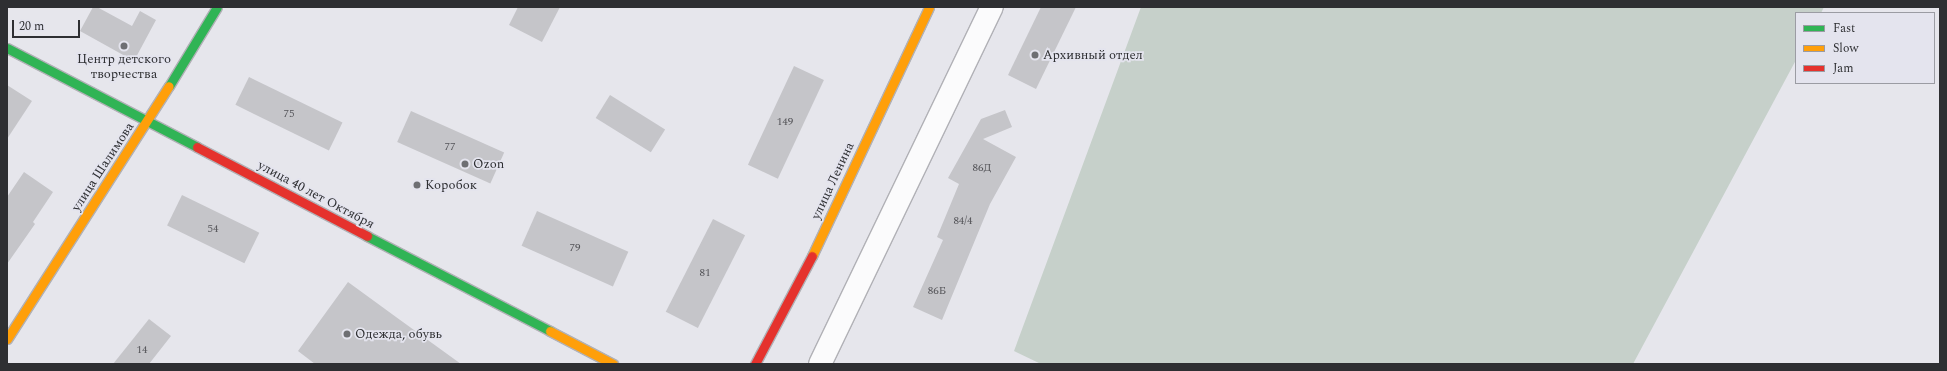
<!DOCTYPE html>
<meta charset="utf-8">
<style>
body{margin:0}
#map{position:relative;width:1947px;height:371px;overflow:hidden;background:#e6e6ec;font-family:Spectral,serif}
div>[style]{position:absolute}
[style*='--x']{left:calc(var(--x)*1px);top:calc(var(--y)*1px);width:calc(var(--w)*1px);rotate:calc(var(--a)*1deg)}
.green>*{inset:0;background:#c6d0ca}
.building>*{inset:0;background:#c5c5c9;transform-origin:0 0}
.roads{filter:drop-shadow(1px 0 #b1b1b6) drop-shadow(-1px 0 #b1b1b6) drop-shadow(0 1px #b1b1b6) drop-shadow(0 -1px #b1b1b6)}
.street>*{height:22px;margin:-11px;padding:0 11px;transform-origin:11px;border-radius:11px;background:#fbfbfc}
.fast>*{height:9px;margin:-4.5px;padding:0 4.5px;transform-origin:4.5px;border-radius:4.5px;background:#30b455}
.slow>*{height:9px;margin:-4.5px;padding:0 4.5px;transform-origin:4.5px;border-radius:4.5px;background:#ff9f0a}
.jam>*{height:9px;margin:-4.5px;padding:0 4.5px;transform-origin:4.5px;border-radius:4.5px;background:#e5322d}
.dots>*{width:11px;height:11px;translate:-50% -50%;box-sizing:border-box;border:2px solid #e4e4ee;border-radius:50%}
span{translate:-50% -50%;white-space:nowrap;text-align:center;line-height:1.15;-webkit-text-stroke:3.5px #e4e4ee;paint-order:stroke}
.number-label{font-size:11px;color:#545458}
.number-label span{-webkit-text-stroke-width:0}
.poi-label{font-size:13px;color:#2e2f32}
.left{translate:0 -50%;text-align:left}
.street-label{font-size:13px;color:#2e2f32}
.frame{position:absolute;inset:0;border:8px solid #2e2f32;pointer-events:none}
.legend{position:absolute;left:1795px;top:12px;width:140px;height:72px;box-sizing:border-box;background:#e4e4ee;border:1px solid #9b9ca3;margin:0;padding:5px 7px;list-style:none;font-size:12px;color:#2e2f32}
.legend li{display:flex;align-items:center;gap:8px;height:20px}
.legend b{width:20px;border:1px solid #9b9ca3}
.scale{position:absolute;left:12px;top:20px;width:68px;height:18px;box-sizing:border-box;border:2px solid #2e2f32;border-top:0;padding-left:5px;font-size:12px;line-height:14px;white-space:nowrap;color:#2e2f32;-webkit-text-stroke:3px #e4e4ee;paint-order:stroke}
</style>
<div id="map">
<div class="green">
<i style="clip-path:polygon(1141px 7px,1824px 7px,1821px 13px,1796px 13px,1796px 60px,1633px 364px,1041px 364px,1014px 351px)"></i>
</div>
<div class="building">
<i style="clip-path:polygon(93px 7px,97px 7px,132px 26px,140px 11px,156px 20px,134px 61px,80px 31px)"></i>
<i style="clip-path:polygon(518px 7px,560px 7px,542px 42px,509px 25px)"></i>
<i style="clip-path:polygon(1041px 7px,1076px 7px,1036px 89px,1008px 75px)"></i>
<i style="left:794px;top:66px;width:33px;height:109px;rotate:25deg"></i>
<i style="left:249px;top:77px;width:104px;height:31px;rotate:26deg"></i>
<i style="clip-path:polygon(7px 85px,32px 101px,7px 139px)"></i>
<i style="left:610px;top:95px;width:65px;height:27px;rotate:32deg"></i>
<i style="clip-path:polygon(1005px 110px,1012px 127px,983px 139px,1016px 157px,990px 204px,942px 320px,913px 307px,943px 240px,937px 237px,959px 184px,948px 178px,981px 119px)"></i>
<i style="left:411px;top:111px;width:102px;height:34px;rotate:24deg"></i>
<i style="clip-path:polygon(24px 172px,53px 192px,33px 222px,35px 224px,7px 264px,7px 197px)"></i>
<i style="left:182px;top:195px;width:86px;height:34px;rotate:26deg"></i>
<i style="left:537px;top:211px;width:100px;height:38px;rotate:24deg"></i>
<i style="left:713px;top:219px;width:36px;height:104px;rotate:27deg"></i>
<i style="clip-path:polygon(348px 282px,396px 317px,461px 364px,315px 364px,298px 351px)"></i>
<i style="clip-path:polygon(149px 319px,171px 336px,149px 364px,113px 364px)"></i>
</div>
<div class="roads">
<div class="street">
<i style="--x:820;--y:364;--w:396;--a:-64.3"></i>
</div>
<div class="fast">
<i style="--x:7;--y:48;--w:214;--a:27.5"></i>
<i style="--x:169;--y:86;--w:92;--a:-58.7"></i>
<i style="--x:367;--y:236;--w:206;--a:27.4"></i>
</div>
<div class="slow">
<i style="--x:812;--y:256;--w:275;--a:-64.8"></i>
<i style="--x:550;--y:331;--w:71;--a:27.6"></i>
<i style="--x:7;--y:339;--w:300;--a:-57.4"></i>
</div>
<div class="jam">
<i style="--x:197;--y:147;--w:192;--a:27.6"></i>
<i style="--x:755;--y:364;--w:122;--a:-62.2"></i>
</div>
</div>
<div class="dots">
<i style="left:124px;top:46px;background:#6e6f73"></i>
<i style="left:1035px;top:55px;background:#6e6f73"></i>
<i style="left:465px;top:164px;background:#6e6f73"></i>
<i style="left:417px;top:185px;background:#6e6f73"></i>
<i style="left:347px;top:334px;background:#6e6f73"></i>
</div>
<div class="number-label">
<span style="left:289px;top:114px">75</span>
<span style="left:785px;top:122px">149</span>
<span style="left:450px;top:147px">77</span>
<span style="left:982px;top:168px">86Д</span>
<span style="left:963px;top:221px">84/4</span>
<span style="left:213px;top:229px">54</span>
<span style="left:575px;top:248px">79</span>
<span style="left:705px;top:273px">81</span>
<span style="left:937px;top:291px">86Б</span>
<span style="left:142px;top:350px">14</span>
</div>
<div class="poi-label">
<span class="left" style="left:1043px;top:55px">Архивный отдел</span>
<span style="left:124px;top:67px">Центр детского<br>творчества</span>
<span class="left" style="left:473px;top:164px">Ozon</span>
<span class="left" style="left:425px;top:185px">Коробок</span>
<span class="left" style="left:355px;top:334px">Одежда, обувь</span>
</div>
<div class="street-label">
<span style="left:103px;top:167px;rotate:-57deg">улица Шалимова</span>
<span style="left:833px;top:181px;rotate:-65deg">улица Ленина</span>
<span style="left:316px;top:195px;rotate:28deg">улица 40 лет Октября</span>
</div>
<div class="frame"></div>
<ul class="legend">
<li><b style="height:5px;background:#30b455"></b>Fast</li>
<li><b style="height:5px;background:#ff9f0a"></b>Slow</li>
<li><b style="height:5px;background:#e5322d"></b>Jam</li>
</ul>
<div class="scale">20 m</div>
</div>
